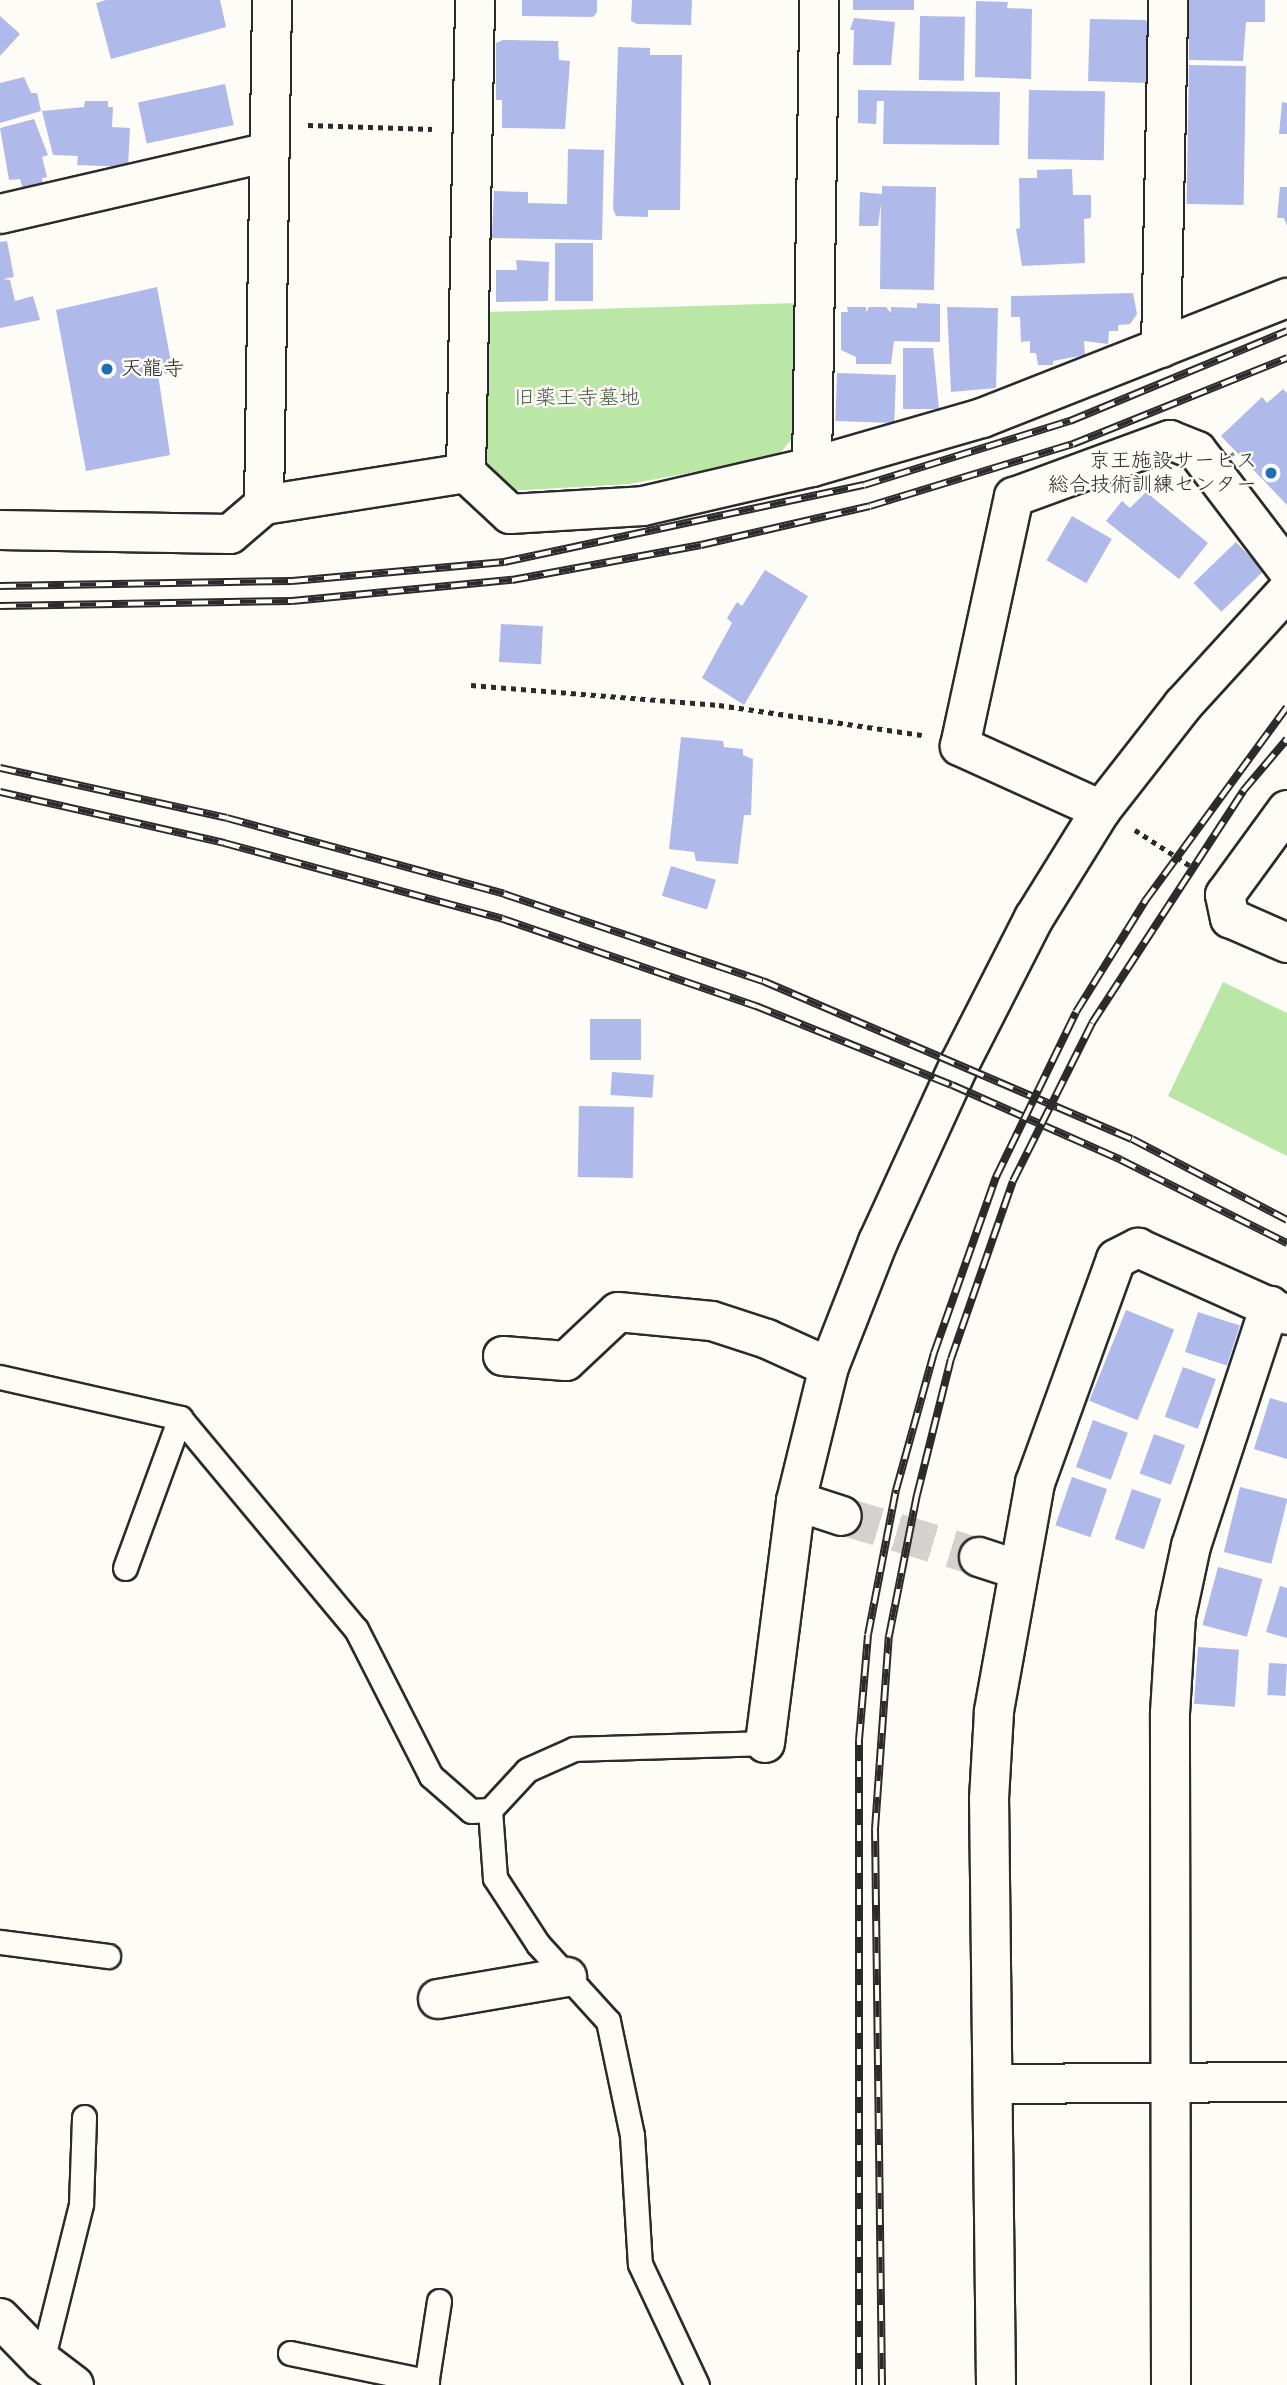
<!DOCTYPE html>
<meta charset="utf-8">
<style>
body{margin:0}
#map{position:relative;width:1287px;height:2385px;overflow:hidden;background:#fdfcf7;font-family:"Architects Daughter","Klee One",sans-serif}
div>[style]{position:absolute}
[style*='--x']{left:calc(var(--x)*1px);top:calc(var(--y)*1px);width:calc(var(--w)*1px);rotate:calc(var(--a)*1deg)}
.green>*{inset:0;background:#bae7a5}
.building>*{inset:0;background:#afbaeb;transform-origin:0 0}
.street-tunnel>*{height:38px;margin-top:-19px;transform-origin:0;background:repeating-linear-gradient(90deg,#d3d2ce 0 38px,transparent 0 57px)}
.path>*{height:4.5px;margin-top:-2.25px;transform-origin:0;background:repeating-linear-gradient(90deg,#2b2b2b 0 5px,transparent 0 10px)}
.roads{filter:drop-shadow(2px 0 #2b2b2b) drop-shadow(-2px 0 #2b2b2b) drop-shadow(0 2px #2b2b2b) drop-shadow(0 -2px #2b2b2b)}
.lane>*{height:23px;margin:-11.5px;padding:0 11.5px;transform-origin:11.5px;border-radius:11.5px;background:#fdfcf7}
.street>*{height:38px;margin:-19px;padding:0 19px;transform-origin:19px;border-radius:19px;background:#fdfcf7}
.rail>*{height:8px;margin-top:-4px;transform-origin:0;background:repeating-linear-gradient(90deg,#fdfcf7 0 16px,#2b2b2b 0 32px);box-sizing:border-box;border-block:2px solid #2b2b2b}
.dots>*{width:19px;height:19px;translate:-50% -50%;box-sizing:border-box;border:4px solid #fdfcf7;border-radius:50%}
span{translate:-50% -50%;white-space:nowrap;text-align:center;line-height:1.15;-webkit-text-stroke:5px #fdfcf7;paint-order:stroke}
.poi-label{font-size:21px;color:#2b2b2b}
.left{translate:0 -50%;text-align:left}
.right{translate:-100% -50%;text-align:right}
.park-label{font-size:21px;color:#4f5a4a}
</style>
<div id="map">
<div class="green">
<i style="clip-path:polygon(799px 303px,799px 430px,777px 457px,629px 484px,507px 491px,485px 468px,488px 312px)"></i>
<i style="clip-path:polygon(1223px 982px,1287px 1013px,1287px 1156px,1168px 1096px)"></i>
</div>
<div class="building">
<i style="clip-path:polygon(106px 0,220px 0,226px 27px,111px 59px,96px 3px)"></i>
<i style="clip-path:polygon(522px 0,597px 0,597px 12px,593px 17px,522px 16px)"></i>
<i style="clip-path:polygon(632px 0,692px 0,691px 25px,637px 24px,631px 21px)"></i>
<i style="left:853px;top:0;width:61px;height:10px"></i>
<i style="clip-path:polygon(1189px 0,1265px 0,1265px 22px,1246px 22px,1243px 61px,1189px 60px)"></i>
<i style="clip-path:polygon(976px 1px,1008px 2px,1007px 8px,1032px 9px,1031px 79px,975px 77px)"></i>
<i style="clip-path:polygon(0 16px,20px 34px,0 56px)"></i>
<i style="left:920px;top:16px;width:45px;height:64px;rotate:1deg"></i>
<i style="clip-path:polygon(854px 18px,895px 22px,891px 65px,853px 65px,854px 30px,850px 30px)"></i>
<i style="clip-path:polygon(1090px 19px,1145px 20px,1150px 24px,1148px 83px,1088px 81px)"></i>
<i style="clip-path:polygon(503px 40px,558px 41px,559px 60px,570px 61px,565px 129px,502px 128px,502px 100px,496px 100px,496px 43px)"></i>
<i style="clip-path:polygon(618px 47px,650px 48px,650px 55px,682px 55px,680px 210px,648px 210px,648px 217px,616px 216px,613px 209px)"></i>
<i style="left:1189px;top:65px;width:57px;height:139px;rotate:1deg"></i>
<i style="clip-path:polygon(24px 77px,31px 93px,37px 93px,41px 111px,0 123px,0 83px)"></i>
<i style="left:225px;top:84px;width:42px;height:89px;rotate:78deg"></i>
<i style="clip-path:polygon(858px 90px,1000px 92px,999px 145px,883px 144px,884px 101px,877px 101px,876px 124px,858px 123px)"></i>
<i style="left:1029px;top:90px;width:76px;height:69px;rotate:1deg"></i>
<i style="clip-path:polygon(85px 101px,108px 101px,108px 107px,113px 107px,112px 127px,130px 128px,128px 167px,77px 165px,78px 156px,53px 155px,42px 111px,84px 107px)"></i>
<i style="clip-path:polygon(1282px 102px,1287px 103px,1287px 134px,1279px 134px)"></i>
<i style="clip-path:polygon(34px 119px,48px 155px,42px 157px,47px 177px,42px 178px,43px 185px,23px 190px,20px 179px,9px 180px,0 128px)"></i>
<i style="clip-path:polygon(568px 149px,604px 150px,602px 240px,492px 238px,494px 191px,528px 192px,528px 203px,567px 204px)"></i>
<i style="clip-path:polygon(1072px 169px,1073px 195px,1091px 195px,1091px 218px,1084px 219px,1085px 263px,1022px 266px,1016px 229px,1020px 228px,1019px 178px,1037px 178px,1037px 170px)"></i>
<i style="clip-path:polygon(882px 186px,936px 187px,934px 290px,880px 289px,881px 204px,878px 226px,859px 226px,860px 192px,882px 194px)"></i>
<i style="clip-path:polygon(1280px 187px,1287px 187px,1287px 226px,1284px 218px,1277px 218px)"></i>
<i style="clip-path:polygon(7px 241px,14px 277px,3px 279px,10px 280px,15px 301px,33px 296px,40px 320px,0 328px,0 242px)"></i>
<i style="left:555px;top:243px;width:38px;height:58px"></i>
<i style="clip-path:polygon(516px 260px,549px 262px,548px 301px,496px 302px,496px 270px,517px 270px)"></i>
<i style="clip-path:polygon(157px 287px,173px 373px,158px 374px,170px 455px,86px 471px,56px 310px)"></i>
<i style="clip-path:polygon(1133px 293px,1137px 314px,1130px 324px,1118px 325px,1118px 331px,1109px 331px,1108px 344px,1084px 341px,1085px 355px,1053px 361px,1053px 365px,1038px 365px,1036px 353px,1030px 353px,1030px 341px,1021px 342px,1020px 317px,1011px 317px,1011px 296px)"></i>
<i style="clip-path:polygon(917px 303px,940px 304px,940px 342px,894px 341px,891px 364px,856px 364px,856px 357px,841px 350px,841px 312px,848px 312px,847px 307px,866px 307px,866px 312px,869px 307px,886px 307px,891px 313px,891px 307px,917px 308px)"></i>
<i style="clip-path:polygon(947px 307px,998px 308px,996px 388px,951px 392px)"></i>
<i style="clip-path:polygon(903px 348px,933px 348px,939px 409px,903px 409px)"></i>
<i style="left:837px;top:373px;width:59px;height:48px;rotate:2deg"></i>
<i style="clip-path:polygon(1283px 389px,1287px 393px,1287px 505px,1221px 436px,1262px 397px,1267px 403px)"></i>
<i style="clip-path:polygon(1146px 492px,1208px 543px,1179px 579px,1106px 521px,1122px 501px,1130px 508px)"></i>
<i style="left:1072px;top:516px;width:46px;height:51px;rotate:30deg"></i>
<i style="left:1236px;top:542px;width:40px;height:59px;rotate:46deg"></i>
<i style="clip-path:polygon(765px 570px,808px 596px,744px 705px,702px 678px,732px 623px,727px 618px,737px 602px,742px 606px)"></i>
<i style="left:501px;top:624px;width:42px;height:38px;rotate:3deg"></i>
<i style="clip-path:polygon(681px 737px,723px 741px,724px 747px,743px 749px,743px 755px,753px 759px,751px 815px,744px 815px,738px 864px,696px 861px,694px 852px,669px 849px)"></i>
<i style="left:671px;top:866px;width:47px;height:31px;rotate:17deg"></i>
<i style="left:590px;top:1019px;width:51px;height:41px"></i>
<i style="left:612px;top:1072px;width:42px;height:23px;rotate:4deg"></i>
<i style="left:579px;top:1106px;width:55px;height:71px;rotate:1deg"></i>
<i style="left:1126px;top:1310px;width:52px;height:98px;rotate:22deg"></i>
<i style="left:1198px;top:1312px;width:44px;height:42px;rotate:18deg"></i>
<i style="left:1183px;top:1367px;width:35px;height:53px;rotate:20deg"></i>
<i style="clip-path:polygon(1270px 1398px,1287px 1403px,1287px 1459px,1254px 1449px)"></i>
<i style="left:1093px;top:1420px;width:37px;height:50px;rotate:20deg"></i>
<i style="left:1154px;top:1434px;width:33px;height:42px;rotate:20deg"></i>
<i style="left:1072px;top:1477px;width:37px;height:51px;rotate:19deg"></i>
<i style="left:1240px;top:1487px;width:49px;height:67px;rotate:14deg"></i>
<i style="left:1132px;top:1489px;width:31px;height:53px;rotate:19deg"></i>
<i style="left:1218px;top:1567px;width:46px;height:60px;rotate:15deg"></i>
<i style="clip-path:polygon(1280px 1586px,1287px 1588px,1287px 1638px,1266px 1632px)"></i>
<i style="left:1198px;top:1647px;width:41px;height:57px;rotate:4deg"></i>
<i style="left:1269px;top:1663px;width:18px;height:32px;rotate:3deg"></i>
</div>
<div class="street-tunnel">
<i style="--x:842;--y:1516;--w:143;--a:16.7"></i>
</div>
<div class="path">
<i style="--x:308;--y:125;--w:124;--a:1.8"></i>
<i style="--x:471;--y:685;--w:249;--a:4.6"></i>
<i style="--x:719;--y:705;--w:205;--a:8.4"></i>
<i style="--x:1135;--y:830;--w:72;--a:33"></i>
</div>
<div class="roads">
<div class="lane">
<i style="--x:0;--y:1377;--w:185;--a:12.8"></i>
<i style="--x:180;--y:1418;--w:275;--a:50.2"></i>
<i style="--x:356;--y:1629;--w:165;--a:63"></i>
<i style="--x:431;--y:1776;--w:53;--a:41.2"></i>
<i style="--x:471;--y:1811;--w:19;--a:-3"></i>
<i style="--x:490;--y:1810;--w:54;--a:-47.2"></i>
<i style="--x:527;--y:1770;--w:51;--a:-24.1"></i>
<i style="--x:574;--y:1749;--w:191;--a:-1.8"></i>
<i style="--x:125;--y:1568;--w:160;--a:-69.9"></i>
<i style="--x:490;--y:1810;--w:68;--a:85.8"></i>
<i style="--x:495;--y:1878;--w:79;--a:56.9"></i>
<i style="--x:538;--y:1944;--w:104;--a:47.7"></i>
<i style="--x:608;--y:2021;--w:116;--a:78.1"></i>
<i style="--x:632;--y:2135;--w:129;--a:86.5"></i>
<i style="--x:640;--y:2264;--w:134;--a:64.8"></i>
<i style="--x:0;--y:1942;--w:109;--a:7.4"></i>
<i style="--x:290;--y:2353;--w:140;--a:11.6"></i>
<i style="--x:42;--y:2361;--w:162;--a:-76"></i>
<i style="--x:81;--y:2204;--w:87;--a:-88"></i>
<i style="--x:426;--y:2385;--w:85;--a:-81.2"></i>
</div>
<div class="street">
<i style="--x:0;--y:214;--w:276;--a:-13"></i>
<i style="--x:1161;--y:348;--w:348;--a:-88.8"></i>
<i style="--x:812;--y:467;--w:467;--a:-89.1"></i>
<i style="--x:466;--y:473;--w:473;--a:-88.9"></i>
<i style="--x:264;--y:505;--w:505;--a:-89.09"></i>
<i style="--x:0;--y:530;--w:230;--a:1"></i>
<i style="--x:230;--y:534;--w:45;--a:-40.5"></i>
<i style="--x:264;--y:505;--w:205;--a:-9"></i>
<i style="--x:466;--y:473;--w:60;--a:43"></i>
<i style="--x:510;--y:514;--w:133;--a:-3.4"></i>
<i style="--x:643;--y:506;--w:173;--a:-13"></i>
<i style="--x:812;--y:467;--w:177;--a:-16.1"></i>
<i style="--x:982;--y:418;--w:328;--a:-21.5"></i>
<i style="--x:1101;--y:810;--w:155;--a:-155.6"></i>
<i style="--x:960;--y:746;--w:255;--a:-77.8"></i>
<i style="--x:1014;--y:497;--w:166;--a:-20.1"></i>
<i style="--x:1170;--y:440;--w:29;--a:22"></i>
<i style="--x:1197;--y:451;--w:148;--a:52.7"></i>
<i style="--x:1287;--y:810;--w:105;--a:126.1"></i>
<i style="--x:1225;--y:895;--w:24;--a:78"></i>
<i style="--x:1230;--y:918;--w:62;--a:23.7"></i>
<i style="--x:503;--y:1356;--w:63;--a:4.5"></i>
<i style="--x:566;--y:1361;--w:71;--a:-43.3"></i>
<i style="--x:618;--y:1312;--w:94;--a:5.5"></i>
<i style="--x:712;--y:1321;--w:58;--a:18.1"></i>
<i style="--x:767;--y:1339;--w:68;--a:24.3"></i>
<i style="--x:796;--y:1501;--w:48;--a:18.1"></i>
<i style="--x:979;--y:1557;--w:40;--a:18"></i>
<i style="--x:765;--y:1743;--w:244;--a:-82.7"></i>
<i style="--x:796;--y:1501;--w:138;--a:-76.2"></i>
<i style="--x:829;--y:1367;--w:134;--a:-68.6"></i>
<i style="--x:878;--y:1242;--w:195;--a:-65.4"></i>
<i style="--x:959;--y:1065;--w:165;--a:-63"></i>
<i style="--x:1034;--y:918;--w:127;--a:-58.2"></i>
<i style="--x:1101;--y:810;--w:133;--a:-52"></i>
<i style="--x:1183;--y:705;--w:154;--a:-47.6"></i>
<i style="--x:438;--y:1999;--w:131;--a:-9.7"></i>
<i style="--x:995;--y:2084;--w:292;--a:-0.4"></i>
<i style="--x:0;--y:2318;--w:60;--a:45.7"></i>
<i style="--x:42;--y:2361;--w:40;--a:37"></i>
<i style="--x:996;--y:2385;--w:586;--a:-90.68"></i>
<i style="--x:989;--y:1799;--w:88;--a:-86.7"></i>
<i style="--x:994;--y:1711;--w:232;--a:-79.8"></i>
<i style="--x:1035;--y:1483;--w:238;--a:-70.1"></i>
<i style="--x:1116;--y:1259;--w:25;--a:-27"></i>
<i style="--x:1138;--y:1248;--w:163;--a:24.2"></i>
<i style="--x:1171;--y:2385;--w:672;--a:-90.09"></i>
<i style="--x:1170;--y:1713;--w:97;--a:-86.5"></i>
<i style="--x:1176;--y:1616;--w:72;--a:-77.9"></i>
<i style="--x:1191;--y:1546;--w:253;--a:-71.8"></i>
</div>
</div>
<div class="rail">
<i style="--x:0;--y:586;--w:292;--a:-1"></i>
<i style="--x:292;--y:581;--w:213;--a:-5.1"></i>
<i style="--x:504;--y:562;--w:368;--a:-12.1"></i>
<i style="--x:864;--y:485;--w:216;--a:-17.3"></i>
<i style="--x:1070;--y:421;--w:235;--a:-22.5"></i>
<i style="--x:0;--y:606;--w:292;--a:-1"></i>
<i style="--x:292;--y:601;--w:221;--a:-5.5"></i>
<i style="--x:512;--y:580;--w:192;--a:-10.5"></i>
<i style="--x:701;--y:545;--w:173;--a:-13"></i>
<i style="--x:870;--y:506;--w:212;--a:-17"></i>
<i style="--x:1073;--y:444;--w:231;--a:-21.9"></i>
<i style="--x:0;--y:768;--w:232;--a:12.4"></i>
<i style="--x:227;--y:818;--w:287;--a:15.3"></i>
<i style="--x:504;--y:894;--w:273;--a:18.6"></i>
<i style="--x:763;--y:981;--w:401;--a:23.2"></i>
<i style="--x:1132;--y:1139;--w:175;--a:27.6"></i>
<i style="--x:0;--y:792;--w:230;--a:12.8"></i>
<i style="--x:224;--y:843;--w:289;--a:15.2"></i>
<i style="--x:503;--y:919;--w:268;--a:19"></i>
<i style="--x:756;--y:1006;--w:211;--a:22"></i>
<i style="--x:952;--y:1085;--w:185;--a:23.9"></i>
<i style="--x:1121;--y:1160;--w:186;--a:26.6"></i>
<i style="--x:859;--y:2385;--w:645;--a:-90"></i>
<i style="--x:859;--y:1740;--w:105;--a:-85.1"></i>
<i style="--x:868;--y:1635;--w:148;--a:-79.1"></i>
<i style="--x:896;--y:1490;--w:142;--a:-74.5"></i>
<i style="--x:934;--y:1353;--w:187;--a:-70.6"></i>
<i style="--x:996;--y:1177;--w:183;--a:-64.1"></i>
<i style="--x:1076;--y:1012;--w:131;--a:-58.1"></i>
<i style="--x:1145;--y:901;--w:240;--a:-53.8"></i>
<i style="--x:882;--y:2385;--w:556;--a:-90.72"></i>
<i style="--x:875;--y:1829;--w:194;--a:-85.9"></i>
<i style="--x:889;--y:1636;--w:144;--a:-78.8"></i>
<i style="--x:917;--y:1495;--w:140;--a:-76"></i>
<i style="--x:951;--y:1359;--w:188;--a:-70.8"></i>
<i style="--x:1013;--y:1181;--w:177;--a:-63.4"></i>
<i style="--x:1092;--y:1023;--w:277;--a:-56.9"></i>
<i style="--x:1243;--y:791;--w:68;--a:-49.8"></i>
</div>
<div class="dots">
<i style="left:107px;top:369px;background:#1f6fb2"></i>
<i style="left:1271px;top:473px;background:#1f6fb2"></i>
</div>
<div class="poi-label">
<span class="left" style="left:121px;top:369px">天龍寺</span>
<span class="right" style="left:1257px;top:473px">京王施設サービス<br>総合技術訓練センター</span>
</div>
<div class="park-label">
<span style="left:577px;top:398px">旧薬王寺墓地</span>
</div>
</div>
